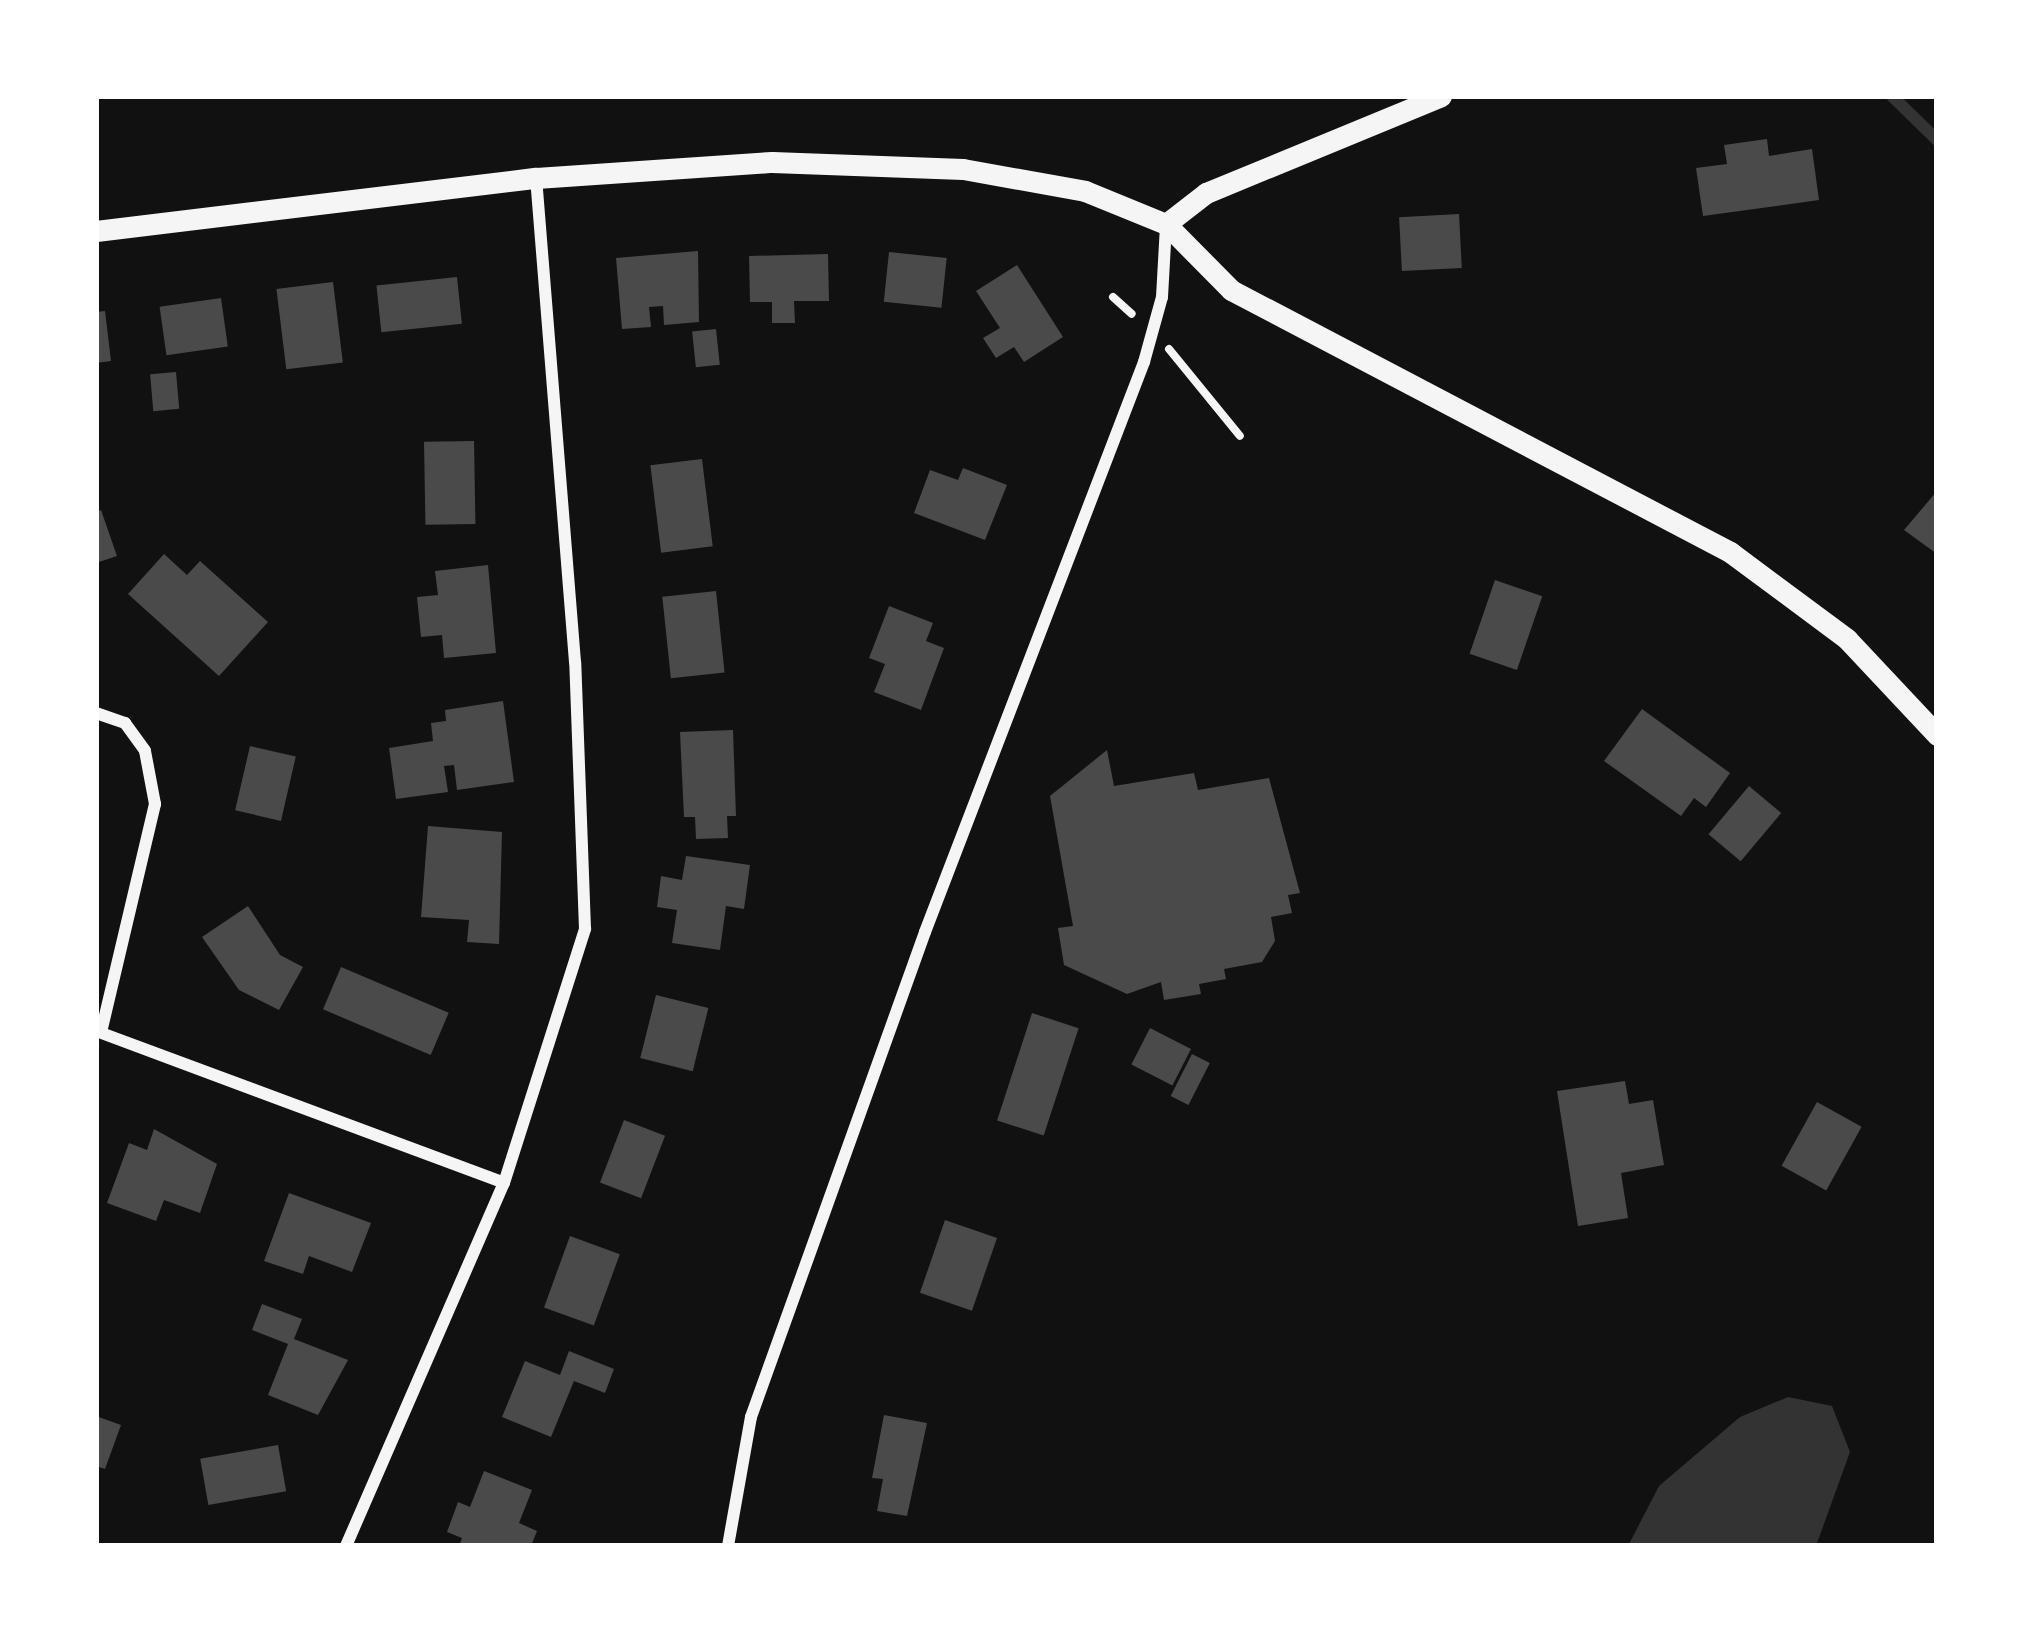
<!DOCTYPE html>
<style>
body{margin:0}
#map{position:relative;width:2033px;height:1642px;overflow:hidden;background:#111;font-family:Cabin,sans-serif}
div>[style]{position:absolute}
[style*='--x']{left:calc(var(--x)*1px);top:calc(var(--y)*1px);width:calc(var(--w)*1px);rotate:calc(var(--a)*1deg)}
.water>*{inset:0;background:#333}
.stream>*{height:12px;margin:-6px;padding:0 6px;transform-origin:6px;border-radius:6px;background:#333}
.building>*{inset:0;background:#4a4a4a;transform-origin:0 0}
.path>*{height:8px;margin:-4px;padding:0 4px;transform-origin:4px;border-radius:4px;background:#f5f5f5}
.minor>*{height:12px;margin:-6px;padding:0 6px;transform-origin:6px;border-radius:6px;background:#f5f5f5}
.tertiary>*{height:21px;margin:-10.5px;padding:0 10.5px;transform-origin:10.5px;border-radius:10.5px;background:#f5f5f5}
span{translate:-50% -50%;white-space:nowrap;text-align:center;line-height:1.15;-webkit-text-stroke:12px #fff;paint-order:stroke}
.frame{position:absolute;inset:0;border:99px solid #fff;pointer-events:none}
</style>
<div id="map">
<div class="water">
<i style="clip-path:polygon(1788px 1397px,1832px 1406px,1850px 1452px,1816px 1546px,1628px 1546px,1659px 1486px,1740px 1417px)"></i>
</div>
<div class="stream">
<i style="--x:1892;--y:96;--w:63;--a:44.4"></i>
</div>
<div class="building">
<i style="clip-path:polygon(1767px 139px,1769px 156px,1812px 149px,1819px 200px,1703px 216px,1696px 168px,1727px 164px,1724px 145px)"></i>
<i style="left:1459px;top:214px;width:54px;height:60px;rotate:87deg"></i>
<i style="clip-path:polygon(698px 251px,699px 322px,664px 325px,663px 306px,649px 307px,651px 327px,622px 329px,616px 258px)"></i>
<i style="left:889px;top:252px;width:58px;height:50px;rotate:6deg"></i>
<i style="clip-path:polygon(828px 254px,829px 301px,794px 301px,795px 323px,772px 323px,772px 302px,750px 302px,749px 256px)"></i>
<i style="clip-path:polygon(1017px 265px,1063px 337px,1024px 362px,1014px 347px,996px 358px,983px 338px,1000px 328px,976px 291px)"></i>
<i style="left:457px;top:277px;width:47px;height:81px;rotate:84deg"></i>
<i style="left:333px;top:282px;width:81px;height:57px;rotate:83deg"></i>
<i style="left:221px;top:298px;width:49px;height:62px;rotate:82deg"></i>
<i style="clip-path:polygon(105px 311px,111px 361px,96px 363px,96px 312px)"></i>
<i style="left:716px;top:329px;width:36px;height:24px;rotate:84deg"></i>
<i style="left:176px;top:372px;width:37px;height:26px;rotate:85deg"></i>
<i style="left:474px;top:441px;width:83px;height:50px;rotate:89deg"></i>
<i style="left:702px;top:459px;width:88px;height:52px;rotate:83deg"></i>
<i style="clip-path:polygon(963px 468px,1007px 485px,985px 540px,914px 513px,930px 470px,958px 480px)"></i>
<i style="clip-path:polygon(1937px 491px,1937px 554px,1904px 530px)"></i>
<i style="clip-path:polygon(101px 510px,117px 556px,96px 563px,96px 512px)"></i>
<i style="clip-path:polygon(164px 554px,187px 575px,200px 561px,268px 622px,219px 676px,128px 594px)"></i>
<i style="clip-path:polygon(488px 565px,496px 653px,444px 658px,442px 635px,421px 637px,417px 597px,438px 595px,435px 571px)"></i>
<i style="left:1495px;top:580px;width:50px;height:78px;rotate:19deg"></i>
<i style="left:716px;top:591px;width:82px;height:54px;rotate:84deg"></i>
<i style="clip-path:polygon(889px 606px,933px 623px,926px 641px,944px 648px,921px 710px,874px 692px,885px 664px,869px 658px)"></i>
<i style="clip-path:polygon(503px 701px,514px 782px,457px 790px,454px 765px,444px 766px,448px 792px,396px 799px,389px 748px,433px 741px,431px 723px,446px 721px,445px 710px)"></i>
<i style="clip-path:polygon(1642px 709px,1730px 773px,1706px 807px,1694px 798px,1681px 816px,1604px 761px)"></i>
<i style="clip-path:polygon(733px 730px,736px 816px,727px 816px,728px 838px,696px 839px,695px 817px,684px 817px,680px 732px)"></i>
<i style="left:250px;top:746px;width:47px;height:66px;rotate:13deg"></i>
<i style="clip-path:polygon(1107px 750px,1114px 786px,1194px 773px,1198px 790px,1269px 778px,1300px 893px,1288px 895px,1292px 913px,1271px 917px,1275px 941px,1262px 962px,1224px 969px,1226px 979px,1199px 984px,1201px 994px,1164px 1000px,1161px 982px,1127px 994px,1064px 965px,1058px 928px,1073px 926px,1050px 796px)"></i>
<i style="left:1749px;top:786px;width:42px;height:63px;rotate:40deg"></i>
<i style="clip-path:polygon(428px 826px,502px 832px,499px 944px,467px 942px,469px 920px,421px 917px)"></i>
<i style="clip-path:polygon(686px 856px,750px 865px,744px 909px,726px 906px,720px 950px,672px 943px,677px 910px,657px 907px,661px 876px,682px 880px)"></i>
<i style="clip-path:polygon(248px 906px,280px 955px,303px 967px,279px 1010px,239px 990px,202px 937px)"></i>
<i style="left:341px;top:967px;width:117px;height:46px;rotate:23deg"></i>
<i style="left:656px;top:995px;width:54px;height:65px;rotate:14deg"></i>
<i style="left:1032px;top:1013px;width:49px;height:113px;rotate:18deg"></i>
<i style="left:1150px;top:1028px;width:46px;height:41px;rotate:27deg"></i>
<i style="left:1192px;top:1054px;width:20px;height:47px;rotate:27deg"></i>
<i style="clip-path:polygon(1625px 1081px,1629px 1104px,1653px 1100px,1664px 1165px,1621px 1173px,1628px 1218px,1578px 1226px,1557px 1091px)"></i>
<i style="left:1817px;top:1102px;width:51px;height:73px;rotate:29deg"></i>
<i style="left:624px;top:1120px;width:44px;height:67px;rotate:21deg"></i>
<i style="clip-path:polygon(154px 1129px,217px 1164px,200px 1213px,164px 1200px,156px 1221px,107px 1203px,129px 1143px,147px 1150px)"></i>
<i style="clip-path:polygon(289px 1193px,371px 1223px,352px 1272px,309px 1256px,303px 1274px,264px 1261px)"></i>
<i style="left:945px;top:1220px;width:55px;height:77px;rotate:19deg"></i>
<i style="left:570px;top:1236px;width:53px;height:76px;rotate:20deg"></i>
<i style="clip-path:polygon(262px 1304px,302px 1319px,294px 1339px,348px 1360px,318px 1415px,268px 1395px,288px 1344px,252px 1330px)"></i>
<i style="clip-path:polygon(569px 1351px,614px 1369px,605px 1393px,574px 1381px,551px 1437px,502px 1417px,525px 1361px,560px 1375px)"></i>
<i style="clip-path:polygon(884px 1415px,927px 1423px,907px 1516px,877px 1511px,883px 1479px,872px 1478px)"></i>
<i style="clip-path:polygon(96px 1416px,121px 1425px,105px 1469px,96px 1466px)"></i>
<i style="left:278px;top:1445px;width:47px;height:79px;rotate:80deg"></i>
<i style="clip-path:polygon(484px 1471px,532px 1490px,519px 1523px,537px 1531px,531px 1546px,459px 1546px,462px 1538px,447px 1532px,458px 1502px,470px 1507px)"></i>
</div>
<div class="path">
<i style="--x:1113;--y:297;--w:25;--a:42"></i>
<i style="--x:1169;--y:349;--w:112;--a:50.8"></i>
</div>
<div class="minor">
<i style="--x:96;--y:713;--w:31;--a:19"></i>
<i style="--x:125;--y:723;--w:34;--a:54"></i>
<i style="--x:145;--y:751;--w:54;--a:79.3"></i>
<i style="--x:155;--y:804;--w:234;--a:103.3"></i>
<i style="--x:96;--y:1031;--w:435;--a:20.4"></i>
<i style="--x:346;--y:1546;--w:396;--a:-66.5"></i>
<i style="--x:504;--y:1183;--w:267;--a:-72.3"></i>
<i style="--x:585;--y:929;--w:267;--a:-92.1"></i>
<i style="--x:575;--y:662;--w:486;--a:-94.6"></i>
<i style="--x:728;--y:1546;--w:131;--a:-79.9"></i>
<i style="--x:751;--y:1417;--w:515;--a:-70.26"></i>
<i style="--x:925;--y:932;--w:611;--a:-68.98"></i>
<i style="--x:1144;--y:362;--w:67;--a:-74.5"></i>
<i style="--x:1162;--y:297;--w:72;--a:-86.8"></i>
</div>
<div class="tertiary">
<i style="--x:1166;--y:224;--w:93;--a:45.4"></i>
<i style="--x:1231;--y:290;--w:564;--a:27.7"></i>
<i style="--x:1730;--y:552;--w:146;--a:36.6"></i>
<i style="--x:1847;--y:639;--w:132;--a:46.8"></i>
<i style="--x:96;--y:231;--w:443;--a:-6.9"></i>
<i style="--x:536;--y:178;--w:237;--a:-3.9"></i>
<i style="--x:772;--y:162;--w:191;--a:2.1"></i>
<i style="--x:963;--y:169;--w:124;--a:10.2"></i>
<i style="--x:1085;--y:191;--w:87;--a:22.2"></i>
<i style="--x:1166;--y:224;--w:51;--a:-37.8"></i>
<i style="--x:1206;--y:193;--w:254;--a:-22.4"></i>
</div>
<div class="frame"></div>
</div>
